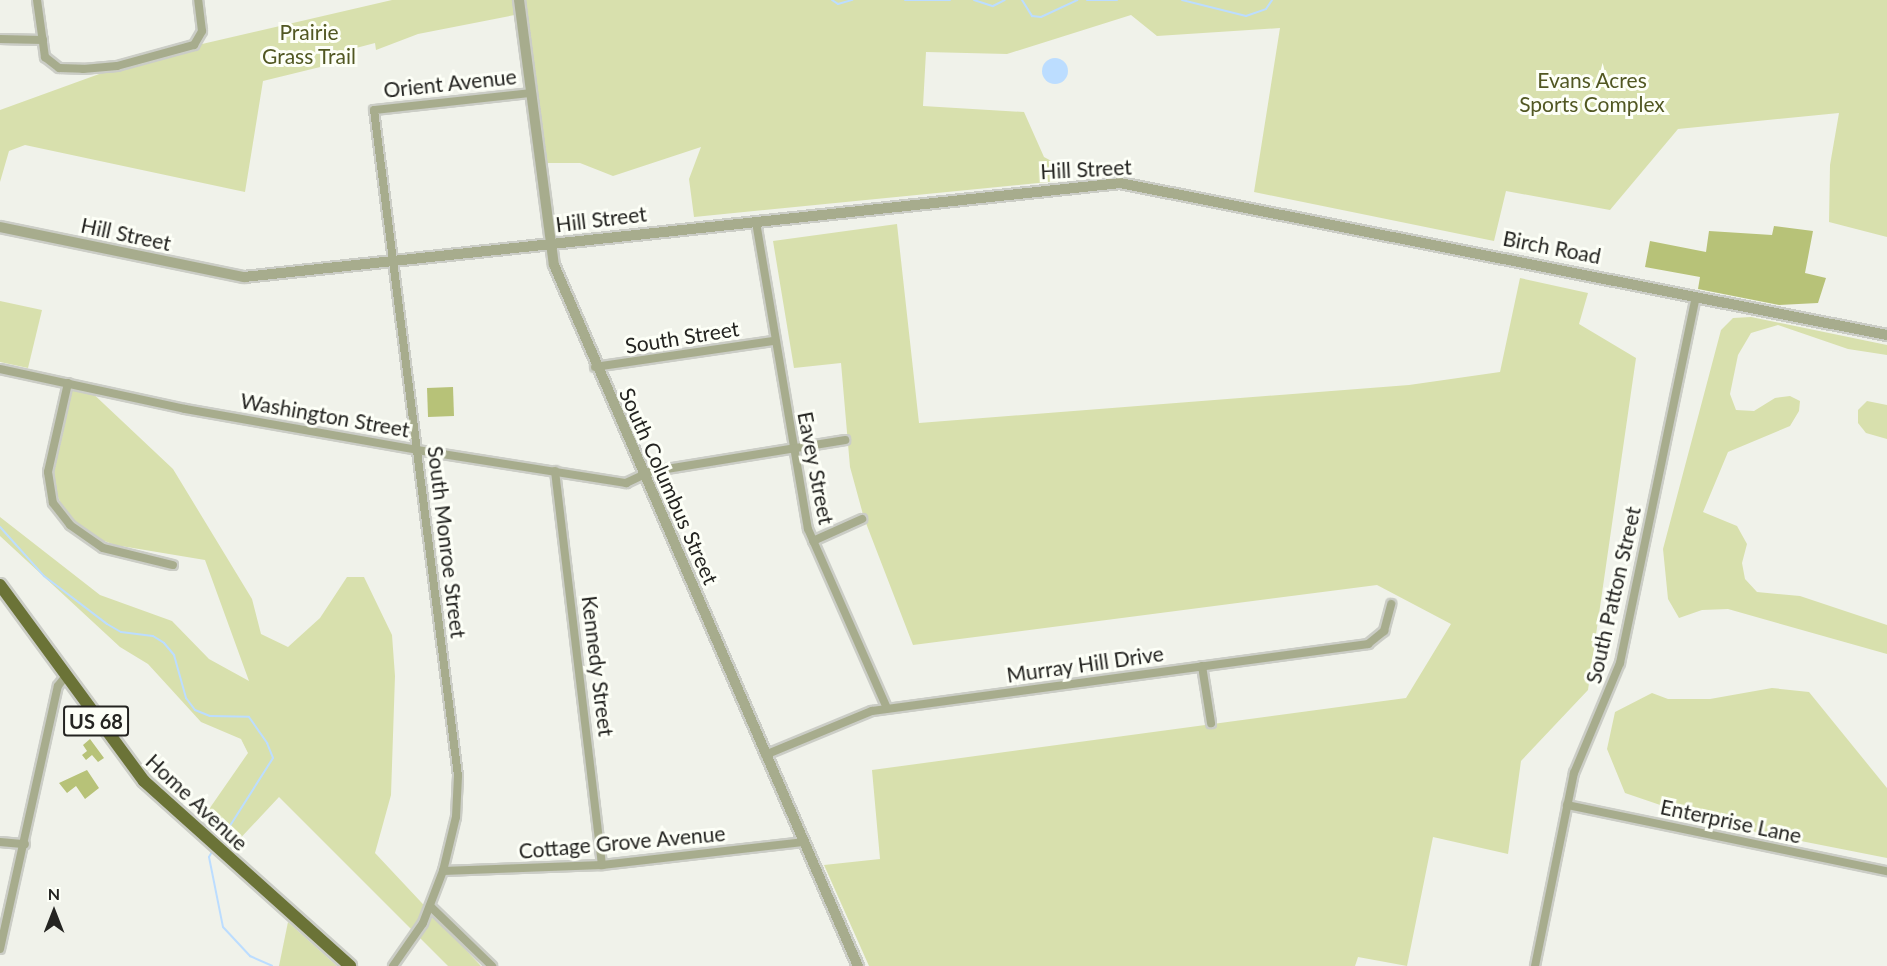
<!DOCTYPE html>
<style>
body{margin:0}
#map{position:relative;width:1887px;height:966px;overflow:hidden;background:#f0f2ea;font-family:Lato,sans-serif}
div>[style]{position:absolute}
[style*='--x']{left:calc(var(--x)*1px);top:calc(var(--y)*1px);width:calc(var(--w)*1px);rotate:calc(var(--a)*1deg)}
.green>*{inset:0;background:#d8e0ad}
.water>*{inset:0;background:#bcddff}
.round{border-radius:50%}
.stream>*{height:2px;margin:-1px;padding:0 1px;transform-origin:1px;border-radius:1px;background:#bcddff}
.building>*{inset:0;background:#b7c278;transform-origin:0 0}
.roads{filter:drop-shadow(2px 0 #cbcdc6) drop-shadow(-2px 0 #cbcdc6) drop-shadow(0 2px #cbcdc6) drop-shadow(0 -2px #cbcdc6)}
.minor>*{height:8px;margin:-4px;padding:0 4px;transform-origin:4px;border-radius:4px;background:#a7ac8d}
.tertiary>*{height:10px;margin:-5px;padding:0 5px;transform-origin:5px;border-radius:5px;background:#a7ac8d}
.primary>*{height:12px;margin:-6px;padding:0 6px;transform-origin:6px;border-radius:6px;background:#6b7337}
span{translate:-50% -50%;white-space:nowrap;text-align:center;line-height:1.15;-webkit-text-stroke:6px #fdfff7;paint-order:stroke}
.shield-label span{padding:2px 4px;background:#fdfff7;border:2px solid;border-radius:4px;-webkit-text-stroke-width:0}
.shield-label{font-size:20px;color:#242421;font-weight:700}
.park-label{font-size:21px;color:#515722}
.street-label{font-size:21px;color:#242421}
.north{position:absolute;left:24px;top:882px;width:60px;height:60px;-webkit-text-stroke:4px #fdfff7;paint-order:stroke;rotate:0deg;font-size:16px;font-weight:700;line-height:24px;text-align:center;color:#242421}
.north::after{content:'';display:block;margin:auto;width:21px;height:27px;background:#242421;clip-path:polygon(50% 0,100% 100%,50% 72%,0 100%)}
</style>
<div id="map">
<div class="green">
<i style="clip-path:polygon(392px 0,1887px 0,1887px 237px,1829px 222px,1830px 165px,1839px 113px,1678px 129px,1610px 210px,1506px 191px,1494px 241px,1254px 192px,1280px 28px,1157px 36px,1131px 15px,1007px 54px,926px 52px,923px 106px,1024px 112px,1044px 157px,1057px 164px,1058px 181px,694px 217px,689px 179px,701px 147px,613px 176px,580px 163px,542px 163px,525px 13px,418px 34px,376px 50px,375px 43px,356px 48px,357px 58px,263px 81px,245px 192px,25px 145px,9px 151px,0 182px,0 110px,146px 57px)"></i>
<i style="clip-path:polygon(897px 224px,919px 423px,1409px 385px,1500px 372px,1520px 278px,1588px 293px,1579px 324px,1636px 358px,1588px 690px,1521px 761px,1508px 854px,1433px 837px,1407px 966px,1358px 957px,1355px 966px,869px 966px,824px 865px,880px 859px,872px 770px,1406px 698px,1451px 624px,1377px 585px,913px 645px,864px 518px,850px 467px,841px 363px,794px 368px,773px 241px)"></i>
<i style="clip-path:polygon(0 301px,42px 310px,28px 368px,0 362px)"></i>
<i style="clip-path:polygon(1751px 317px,1887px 345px,1887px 355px,1848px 349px,1778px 325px,1751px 333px,1738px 355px,1730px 394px,1736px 410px,1754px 411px,1775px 398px,1790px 396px,1800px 401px,1799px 411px,1790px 426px,1728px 452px,1703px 512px,1737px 526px,1747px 544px,1742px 563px,1745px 579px,1757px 592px,1800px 596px,1887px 625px,1887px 654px,1728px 609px,1702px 610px,1679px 618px,1668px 599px,1663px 549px,1721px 330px,1733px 318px)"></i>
<i style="clip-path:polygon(65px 382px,87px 388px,173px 469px,252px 599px,261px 634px,288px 647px,320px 618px,347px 577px,364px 577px,392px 635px,395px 676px,391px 795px,375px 853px,481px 966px,448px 966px,279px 797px,234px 845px,205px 815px,248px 753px,241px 739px,201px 722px,148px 664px,120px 647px,0 536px,0 517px,100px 595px,172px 621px,209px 659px,249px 681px,205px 560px,115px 545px,91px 536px,65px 512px,51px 482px,69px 397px,62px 393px)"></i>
<i style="clip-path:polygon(1867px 401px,1887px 405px,1887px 439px,1866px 433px,1858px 423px,1858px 410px)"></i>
<i style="clip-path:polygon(1772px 688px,1809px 692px,1887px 788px,1887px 858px,1719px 825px,1625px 793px,1607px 749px,1615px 712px,1652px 693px,1668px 699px,1710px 699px)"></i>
<i style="clip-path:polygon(288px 922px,337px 966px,279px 966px)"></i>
</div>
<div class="water">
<i class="round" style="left:1042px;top:58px;width:26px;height:26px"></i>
</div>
<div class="stream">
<i style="--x:832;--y:0;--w:7;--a:34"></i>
<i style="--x:838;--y:4;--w:15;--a:-16"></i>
<i style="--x:905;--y:0;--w:45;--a:0"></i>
<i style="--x:974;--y:0;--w:20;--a:18"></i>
<i style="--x:993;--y:6;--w:13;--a:-27"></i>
<i style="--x:1022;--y:0;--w:19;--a:58"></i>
<i style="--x:1032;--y:16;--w:9;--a:6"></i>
<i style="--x:1041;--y:17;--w:40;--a:-25"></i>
<i style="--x:1087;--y:0;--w:30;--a:0"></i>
<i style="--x:1182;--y:0;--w:66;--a:14"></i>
<i style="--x:1246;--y:16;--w:21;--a:-19"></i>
<i style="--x:1266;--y:9;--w:11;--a:-56"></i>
<i style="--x:0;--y:527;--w:66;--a:48.1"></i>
<i style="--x:44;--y:576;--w:79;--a:37.3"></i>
<i style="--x:107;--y:624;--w:16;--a:30"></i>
<i style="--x:121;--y:632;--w:32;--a:7"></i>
<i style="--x:153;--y:636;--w:13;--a:32"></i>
<i style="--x:164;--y:643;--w:16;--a:50"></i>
<i style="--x:174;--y:655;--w:45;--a:74.4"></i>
<i style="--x:186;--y:698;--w:15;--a:53"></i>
<i style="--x:195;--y:710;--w:16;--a:22"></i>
<i style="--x:210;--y:716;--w:39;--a:1"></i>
<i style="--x:249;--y:717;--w:32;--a:55"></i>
<i style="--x:267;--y:743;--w:16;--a:68"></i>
<i style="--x:273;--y:758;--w:101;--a:122.4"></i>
<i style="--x:213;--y:850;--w:8;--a:120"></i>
<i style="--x:209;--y:857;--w:71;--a:78.7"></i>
<i style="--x:223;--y:927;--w:40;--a:47"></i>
<i style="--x:250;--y:956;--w:24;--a:24"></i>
</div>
<div class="building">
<i style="clip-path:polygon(1774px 226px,1813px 231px,1805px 273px,1826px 278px,1818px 303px,1779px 305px,1698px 289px,1700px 277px,1645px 267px,1650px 241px,1706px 252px,1709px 231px,1772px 235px)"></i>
<i style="left:453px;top:387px;width:29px;height:26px;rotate:88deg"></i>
<i style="clip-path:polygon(90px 739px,104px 758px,98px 762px,92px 755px,86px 760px,82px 755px,87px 751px,83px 745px)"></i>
<i style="clip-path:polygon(87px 770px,99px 788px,85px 799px,76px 786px,67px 793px,59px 783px)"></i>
</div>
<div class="roads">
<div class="minor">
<i style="--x:37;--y:0;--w:58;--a:82"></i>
<i style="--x:45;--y:57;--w:18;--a:38"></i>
<i style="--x:59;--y:68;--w:24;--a:2"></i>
<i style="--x:83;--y:69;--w:34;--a:-5"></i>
<i style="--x:117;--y:66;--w:80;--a:-15.3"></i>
<i style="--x:194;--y:45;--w:16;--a:-60"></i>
<i style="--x:202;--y:31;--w:31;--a:-97"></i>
<i style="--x:0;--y:39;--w:43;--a:1.3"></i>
<i style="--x:756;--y:222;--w:311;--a:80.4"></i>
<i style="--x:808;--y:529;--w:196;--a:66.2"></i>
<i style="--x:595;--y:367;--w:181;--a:-8.3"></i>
<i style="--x:0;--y:369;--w:189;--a:12.2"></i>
<i style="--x:185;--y:409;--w:236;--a:10"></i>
<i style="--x:417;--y:450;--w:212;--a:9"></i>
<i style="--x:626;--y:483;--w:19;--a:-25"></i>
<i style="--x:68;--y:383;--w:91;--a:102.7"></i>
<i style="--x:48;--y:472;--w:31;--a:81"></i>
<i style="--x:53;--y:503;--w:28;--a:52"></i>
<i style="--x:70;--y:525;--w:40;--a:34.9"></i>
<i style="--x:103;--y:548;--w:72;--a:13.7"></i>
<i style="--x:555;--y:471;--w:397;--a:83.2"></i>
<i style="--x:642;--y:473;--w:206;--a:-9.2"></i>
<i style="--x:813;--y:541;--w:54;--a:-24.2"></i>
<i style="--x:1202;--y:666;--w:58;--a:81"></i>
<i style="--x:765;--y:755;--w:116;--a:-22.4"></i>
<i style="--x:872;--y:711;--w:501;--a:-7.69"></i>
<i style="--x:1368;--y:644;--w:21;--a:-39"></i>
<i style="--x:1384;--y:631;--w:28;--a:-75"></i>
<i style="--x:1567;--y:805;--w:327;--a:11.7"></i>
<i style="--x:0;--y:842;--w:25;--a:5"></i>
<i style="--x:443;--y:871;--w:159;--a:-2.2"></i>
<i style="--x:602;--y:865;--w:202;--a:-6.5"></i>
<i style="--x:431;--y:907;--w:85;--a:44"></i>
<i style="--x:0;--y:949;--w:269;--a:-77.6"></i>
<i style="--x:58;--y:686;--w:11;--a:-52"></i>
<i style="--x:393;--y:966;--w:52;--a:-55.1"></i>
<i style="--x:423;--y:923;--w:56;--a:-69"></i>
<i style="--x:443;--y:871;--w:56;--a:-76.5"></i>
<i style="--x:456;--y:817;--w:41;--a:-87.2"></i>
<i style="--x:458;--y:776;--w:671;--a:-97.19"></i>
<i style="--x:374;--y:110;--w:157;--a:-6.2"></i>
<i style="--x:1535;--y:966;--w:197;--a:-78.6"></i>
<i style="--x:1574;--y:773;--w:119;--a:-67.3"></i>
<i style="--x:1620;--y:663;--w:374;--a:-78.3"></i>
</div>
<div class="tertiary">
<i style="--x:519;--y:0;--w:267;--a:82.5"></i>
<i style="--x:554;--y:265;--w:764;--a:66.56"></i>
<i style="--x:0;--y:227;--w:249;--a:11.6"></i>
<i style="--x:244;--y:277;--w:881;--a:-6.12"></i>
<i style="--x:1120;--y:183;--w:782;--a:11.21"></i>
</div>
<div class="primary">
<i style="--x:0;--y:585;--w:243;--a:53.7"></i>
<i style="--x:144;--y:781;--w:277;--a:41.9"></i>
</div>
</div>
<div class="shield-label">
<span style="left:96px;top:721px">US 68</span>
</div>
<div class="park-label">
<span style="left:309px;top:44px">Prairie<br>Grass Trail</span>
<span style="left:1592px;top:92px">Evans Acres<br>Sports Complex</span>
</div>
<div class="street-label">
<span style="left:450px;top:83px;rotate:-6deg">Orient Avenue</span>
<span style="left:1086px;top:169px;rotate:-3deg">Hill Street</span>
<span style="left:601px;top:219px;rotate:-7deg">Hill Street</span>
<span style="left:126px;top:234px;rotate:12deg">Hill Street</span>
<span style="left:1552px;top:247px;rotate:11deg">Birch Road</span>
<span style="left:682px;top:337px;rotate:-9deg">South Street</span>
<span style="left:325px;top:415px;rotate:10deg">Washington Street</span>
<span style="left:816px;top:468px;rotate:79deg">Eavey Street</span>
<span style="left:669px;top:486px;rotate:66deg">South Columbus Street</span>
<span style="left:447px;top:542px;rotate:83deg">South Monroe Street</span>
<span style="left:1613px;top:595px;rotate:-77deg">South Patton Street</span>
<span style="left:1085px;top:664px;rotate:-8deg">Murray Hill Drive</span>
<span style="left:598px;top:666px;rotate:83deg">Kennedy Street</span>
<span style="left:197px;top:802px;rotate:43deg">Home Avenue</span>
<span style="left:1731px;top:821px;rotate:12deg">Enterprise Lane</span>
<span style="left:622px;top:842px;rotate:-5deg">Cottage Grove Avenue</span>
</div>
<div class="north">N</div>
</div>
